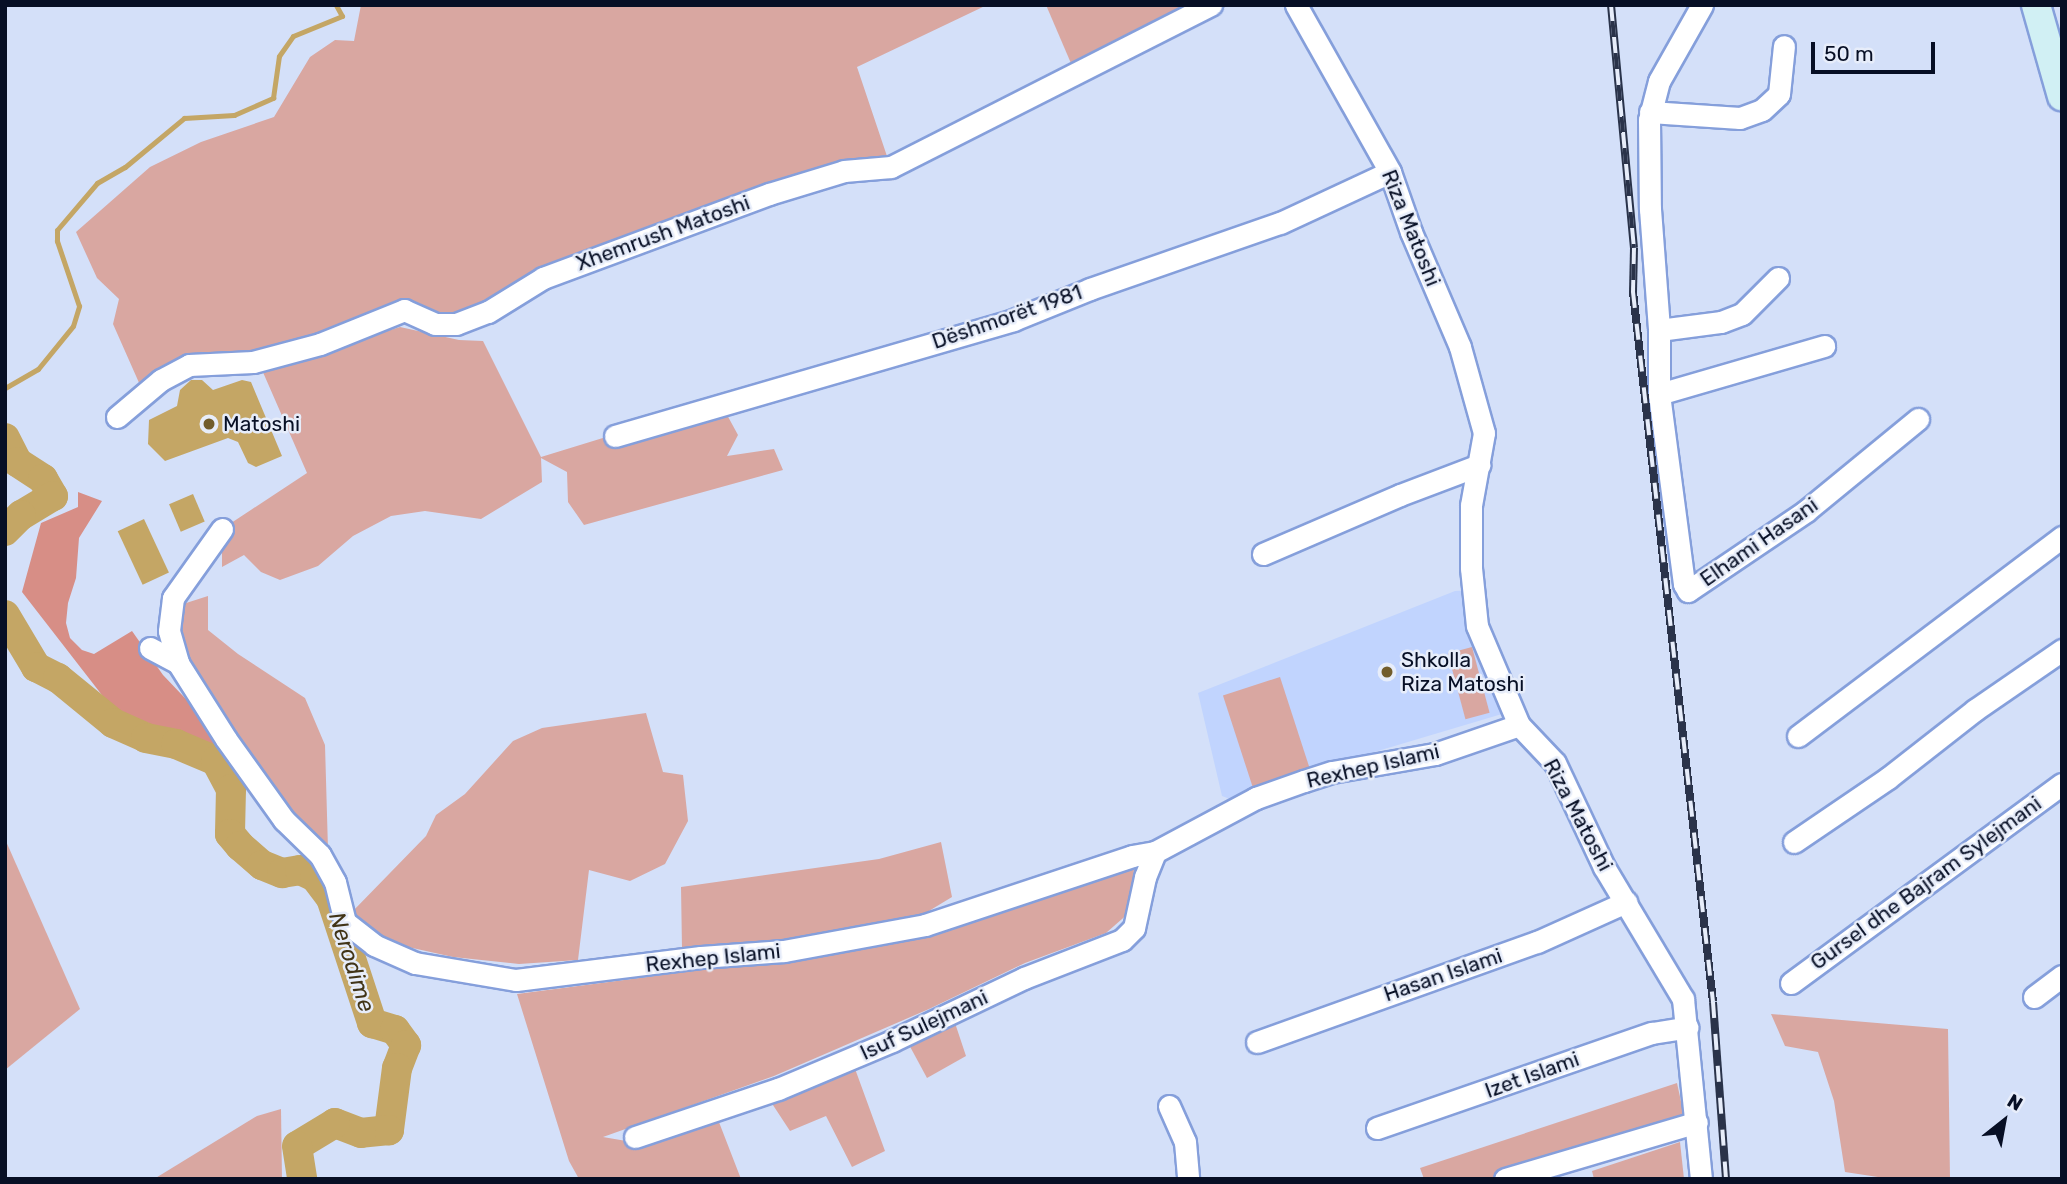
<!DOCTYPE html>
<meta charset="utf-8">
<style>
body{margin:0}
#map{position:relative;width:2067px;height:1184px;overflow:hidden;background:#d4e0f9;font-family:Rubik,sans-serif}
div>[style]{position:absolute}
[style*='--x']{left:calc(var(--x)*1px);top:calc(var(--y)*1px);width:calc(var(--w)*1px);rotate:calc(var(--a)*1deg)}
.built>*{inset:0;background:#c1d4fe}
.green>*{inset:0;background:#d9a7a1;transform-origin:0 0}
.forest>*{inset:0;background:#d78e86}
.water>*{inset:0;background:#c4a665;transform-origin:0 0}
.stream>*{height:5px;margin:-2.5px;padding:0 2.5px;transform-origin:2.5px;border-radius:2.5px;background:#c4a665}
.river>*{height:30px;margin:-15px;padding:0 15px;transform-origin:15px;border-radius:15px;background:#c4a665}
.roads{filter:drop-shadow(2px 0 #859fdb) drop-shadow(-2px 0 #859fdb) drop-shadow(0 2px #859fdb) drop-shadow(0 -2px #859fdb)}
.street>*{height:21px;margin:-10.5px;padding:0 10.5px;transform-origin:10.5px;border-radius:10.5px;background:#fff}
.secondary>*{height:28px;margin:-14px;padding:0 14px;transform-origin:14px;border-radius:14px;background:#d1f0f4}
.rail>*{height:8px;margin-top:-4px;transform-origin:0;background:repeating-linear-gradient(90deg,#e7edfa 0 16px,#2a334a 0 32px);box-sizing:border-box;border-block:2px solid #2a334a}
.dots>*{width:19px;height:19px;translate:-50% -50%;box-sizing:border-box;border:4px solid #e7edfa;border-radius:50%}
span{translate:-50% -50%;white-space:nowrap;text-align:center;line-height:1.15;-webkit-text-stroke:5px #e7edfa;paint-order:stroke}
.street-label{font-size:21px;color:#070f25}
.poi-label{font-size:21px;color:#070f25}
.left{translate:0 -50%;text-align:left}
.water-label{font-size:23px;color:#413417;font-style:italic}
.frame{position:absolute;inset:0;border:7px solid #070f25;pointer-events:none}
.north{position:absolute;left:1969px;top:1086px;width:70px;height:70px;-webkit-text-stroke:5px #e7edfa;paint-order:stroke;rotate:31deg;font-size:19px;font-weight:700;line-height:28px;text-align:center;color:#070f25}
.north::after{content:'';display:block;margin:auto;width:24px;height:32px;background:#070f25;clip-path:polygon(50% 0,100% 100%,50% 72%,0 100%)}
.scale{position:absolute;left:1811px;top:42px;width:124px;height:32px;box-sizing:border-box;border:4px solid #070f25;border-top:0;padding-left:9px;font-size:21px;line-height:24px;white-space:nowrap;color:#070f25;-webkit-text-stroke:5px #e7edfa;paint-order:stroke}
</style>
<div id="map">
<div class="built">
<i style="clip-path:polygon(1473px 590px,1512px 711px,1314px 770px,1235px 801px,1222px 796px,1198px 693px,1455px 591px)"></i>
</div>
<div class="green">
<i style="clip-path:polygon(361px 5px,987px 5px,857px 67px,895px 180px,845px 182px,546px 283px,465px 317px,439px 315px,402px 300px,332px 329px,254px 354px,140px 385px,113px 324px,119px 299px,97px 278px,76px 232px,150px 167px,201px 142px,274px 117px,310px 57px,335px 40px,354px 41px)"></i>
<i style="clip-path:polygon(1046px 5px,1226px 5px,1079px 82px)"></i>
<i style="clip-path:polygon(400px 327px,459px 340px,483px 341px,541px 457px,720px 402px,738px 435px,727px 456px,774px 449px,783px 470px,584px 525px,568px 502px,567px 472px,541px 458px,542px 482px,481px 519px,425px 511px,391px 516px,353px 536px,318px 566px,280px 580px,261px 572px,244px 555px,222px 567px,222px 529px,307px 473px,262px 370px)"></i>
<i style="clip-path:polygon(208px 596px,208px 630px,238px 654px,305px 698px,325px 745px,328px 849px,304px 828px,233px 733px,179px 642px,183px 604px)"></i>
<i style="left:1472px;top:647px;width:68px;height:25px;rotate:75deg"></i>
<i style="left:1280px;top:677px;width:96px;height:60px;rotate:72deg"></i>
<i style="clip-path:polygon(646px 713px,663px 772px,683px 775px,688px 821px,665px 864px,630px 881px,589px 870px,578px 960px,519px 964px,453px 957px,381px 941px,352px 912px,426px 836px,436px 815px,465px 794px,513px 741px,542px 728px)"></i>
<i style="clip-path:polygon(5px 839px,80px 1009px,5px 1070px)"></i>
<i style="clip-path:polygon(941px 842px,952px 897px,914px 920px,769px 942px,682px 949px,681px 887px,879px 859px)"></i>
<i style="clip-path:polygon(1135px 859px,1130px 912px,1106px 933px,1025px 963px,929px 1009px,774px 1076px,603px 1137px,632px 1142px,717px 1117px,741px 1179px,579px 1179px,569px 1161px,517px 994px,801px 957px)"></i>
<i style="clip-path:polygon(1771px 1014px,1948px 1029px,1950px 1179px,1891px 1179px,1845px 1172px,1834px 1101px,1818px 1052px,1785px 1046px)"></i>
<i style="clip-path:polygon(954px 1020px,966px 1056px,927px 1078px,907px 1041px)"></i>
<i style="clip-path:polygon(854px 1066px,885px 1151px,852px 1167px,826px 1116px,790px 1131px,769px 1099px)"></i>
<i style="clip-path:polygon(1677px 1083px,1685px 1120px,1486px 1179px,1424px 1179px,1420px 1168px)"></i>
<i style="clip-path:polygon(281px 1109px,282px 1179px,154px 1179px,257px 1116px)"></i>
<i style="clip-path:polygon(1680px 1142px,1684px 1179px,1594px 1179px,1592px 1171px)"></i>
</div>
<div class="forest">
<i style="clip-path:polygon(78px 492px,102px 501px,79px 538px,76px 578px,68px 603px,66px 623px,70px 638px,82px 650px,94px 654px,132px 631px,163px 675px,204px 718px,218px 750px,170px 735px,112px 708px,22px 592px,41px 523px,78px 507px)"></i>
</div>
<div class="water">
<i style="clip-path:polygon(191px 380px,202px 380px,213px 390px,242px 380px,251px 382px,282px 456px,256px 467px,248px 463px,238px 442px,228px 438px,165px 461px,148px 444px,149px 420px,177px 406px,180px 390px)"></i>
<i style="left:193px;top:494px;width:30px;height:26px;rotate:67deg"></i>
<i style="left:144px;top:519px;width:59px;height:29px;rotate:65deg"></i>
</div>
<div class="stream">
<i style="--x:5;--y:388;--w:38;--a:-30"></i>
<i style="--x:38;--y:369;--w:55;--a:-50.9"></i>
<i style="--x:73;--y:326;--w:21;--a:-73"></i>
<i style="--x:79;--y:306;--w:69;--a:-108.7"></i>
<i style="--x:57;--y:241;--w:11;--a:-90"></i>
<i style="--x:57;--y:230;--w:62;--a:-49.6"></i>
<i style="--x:97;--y:183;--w:32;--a:-30"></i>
<i style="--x:125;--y:167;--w:77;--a:-39.7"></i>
<i style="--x:184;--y:118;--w:50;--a:-3.4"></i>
<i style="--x:234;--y:115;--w:43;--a:-23.6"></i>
<i style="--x:273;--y:98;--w:42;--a:-81.9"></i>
<i style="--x:279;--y:56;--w:24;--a:-55"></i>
<i style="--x:293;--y:36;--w:53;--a:-22.2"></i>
<i style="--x:342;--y:16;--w:13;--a:-119"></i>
</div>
<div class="river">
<i style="--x:5;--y:438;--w:27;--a:63"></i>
<i style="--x:17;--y:462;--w:31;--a:33"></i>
<i style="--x:43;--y:479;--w:20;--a:60"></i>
<i style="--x:53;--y:496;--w:37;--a:149"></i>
<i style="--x:21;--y:515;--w:23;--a:135"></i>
<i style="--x:5;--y:615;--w:61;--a:59.2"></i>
<i style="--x:36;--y:667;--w:25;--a:27"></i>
<i style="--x:58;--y:678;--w:71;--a:39.3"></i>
<i style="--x:113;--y:723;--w:36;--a:24"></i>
<i style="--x:146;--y:738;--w:31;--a:11"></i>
<i style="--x:176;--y:744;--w:43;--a:23"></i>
<i style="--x:216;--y:761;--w:32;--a:62"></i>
<i style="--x:231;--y:789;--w:45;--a:91.3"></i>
<i style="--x:230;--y:834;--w:16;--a:50"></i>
<i style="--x:240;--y:846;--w:29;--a:41"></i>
<i style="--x:262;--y:865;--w:22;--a:22"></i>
<i style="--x:282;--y:873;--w:18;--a:-9"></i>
<i style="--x:300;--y:870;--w:17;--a:25"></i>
<i style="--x:315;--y:877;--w:26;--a:53"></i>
<i style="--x:331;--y:898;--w:132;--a:71.8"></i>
<i style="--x:372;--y:1023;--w:24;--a:17"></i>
<i style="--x:395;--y:1030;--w:19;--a:54"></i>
<i style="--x:406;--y:1045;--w:25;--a:111"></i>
<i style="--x:397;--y:1068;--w:63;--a:97.4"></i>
<i style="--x:389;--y:1130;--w:28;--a:174"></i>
<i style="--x:361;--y:1133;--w:28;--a:-159"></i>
<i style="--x:335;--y:1123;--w:44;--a:148.8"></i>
<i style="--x:297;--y:1146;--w:33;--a:81"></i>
</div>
<div class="roads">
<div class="street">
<i style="--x:1296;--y:5;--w:192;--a:60.6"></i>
<i style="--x:1390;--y:172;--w:64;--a:70.7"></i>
<i style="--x:1411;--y:232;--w:125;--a:66.9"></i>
<i style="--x:1460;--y:347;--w:89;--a:74.4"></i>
<i style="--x:1484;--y:433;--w:73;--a:100.2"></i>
<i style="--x:1471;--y:505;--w:63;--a:90"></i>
<i style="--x:1471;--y:568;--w:58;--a:84.1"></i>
<i style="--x:1477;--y:626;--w:108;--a:67"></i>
<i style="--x:1519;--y:725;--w:52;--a:46.5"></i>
<i style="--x:1555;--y:763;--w:115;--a:64.8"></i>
<i style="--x:1604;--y:867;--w:154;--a:59.1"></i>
<i style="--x:1683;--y:999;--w:181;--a:84.3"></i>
<i style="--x:1702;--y:5;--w:87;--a:119.5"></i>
<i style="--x:1659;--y:81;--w:40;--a:104.4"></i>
<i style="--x:1649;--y:120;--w:89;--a:89.4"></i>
<i style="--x:1650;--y:209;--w:121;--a:85.7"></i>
<i style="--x:1659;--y:330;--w:64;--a:90"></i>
<i style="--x:1659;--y:394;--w:192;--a:82.5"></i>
<i style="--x:1684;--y:584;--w:8;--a:60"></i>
<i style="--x:1688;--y:591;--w:143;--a:-34.1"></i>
<i style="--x:1806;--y:511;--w:145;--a:-39.4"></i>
<i style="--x:1650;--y:112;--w:90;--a:3.8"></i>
<i style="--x:1740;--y:118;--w:23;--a:-20"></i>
<i style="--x:1762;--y:110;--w:23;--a:-43"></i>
<i style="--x:1779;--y:94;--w:48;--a:-84.1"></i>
<i style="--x:1659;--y:330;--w:63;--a:-7.4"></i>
<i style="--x:1721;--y:322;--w:22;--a:-21"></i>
<i style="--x:1742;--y:314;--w:51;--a:-45"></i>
<i style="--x:1659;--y:394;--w:172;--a:-16.2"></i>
<i style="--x:117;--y:417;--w:57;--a:-40.1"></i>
<i style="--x:161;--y:380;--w:32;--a:-28"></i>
<i style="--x:189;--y:365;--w:64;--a:-2.7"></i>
<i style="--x:253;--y:362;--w:69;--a:-15"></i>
<i style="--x:320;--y:344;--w:91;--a:-22"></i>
<i style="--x:404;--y:310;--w:34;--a:24"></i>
<i style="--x:435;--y:324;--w:21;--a:0"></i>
<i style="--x:456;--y:324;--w:34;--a:-21"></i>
<i style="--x:488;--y:312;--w:65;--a:-31.7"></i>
<i style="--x:543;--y:278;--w:241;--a:-20.4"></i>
<i style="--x:769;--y:194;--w:78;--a:-17"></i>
<i style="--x:844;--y:171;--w:47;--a:-4.9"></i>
<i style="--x:891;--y:167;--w:359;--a:-26.9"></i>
<i style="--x:615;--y:436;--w:415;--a:-16.2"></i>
<i style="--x:1013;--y:320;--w:83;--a:-21.9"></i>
<i style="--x:1090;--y:289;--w:201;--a:-19.2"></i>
<i style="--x:1280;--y:223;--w:121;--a:-24.9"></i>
<i style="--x:222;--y:529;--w:85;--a:125.4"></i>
<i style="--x:173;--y:598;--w:33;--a:97"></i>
<i style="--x:169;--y:631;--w:33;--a:74"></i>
<i style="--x:178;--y:663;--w:90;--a:57.7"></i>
<i style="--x:226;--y:739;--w:100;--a:54.4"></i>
<i style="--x:284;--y:820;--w:50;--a:44.2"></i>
<i style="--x:320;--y:855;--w:31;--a:61"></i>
<i style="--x:335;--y:882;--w:41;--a:76"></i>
<i style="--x:345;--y:922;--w:37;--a:38"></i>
<i style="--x:374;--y:945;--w:45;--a:23.7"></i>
<i style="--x:415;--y:963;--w:102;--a:9.6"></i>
<i style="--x:516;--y:980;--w:186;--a:-7.1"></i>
<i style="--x:701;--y:957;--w:83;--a:-4.1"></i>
<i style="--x:784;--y:951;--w:143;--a:-10.4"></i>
<i style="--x:925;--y:925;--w:218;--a:-18.4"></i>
<i style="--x:1132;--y:856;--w:23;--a:-10"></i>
<i style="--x:1155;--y:852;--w:115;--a:-28.1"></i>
<i style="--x:1256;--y:798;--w:51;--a:-19.5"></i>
<i style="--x:1304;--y:781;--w:29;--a:-18"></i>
<i style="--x:1332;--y:772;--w:105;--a:-9.9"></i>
<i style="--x:1435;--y:754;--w:89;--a:-19"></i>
<i style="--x:1263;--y:554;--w:149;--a:-23.3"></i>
<i style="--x:1400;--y:495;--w:85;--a:-20.8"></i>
<i style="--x:150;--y:648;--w:32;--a:28"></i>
<i style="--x:1798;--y:736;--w:331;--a:-37"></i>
<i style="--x:1794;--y:842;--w:114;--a:-34.2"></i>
<i style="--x:1888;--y:778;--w:110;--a:-38"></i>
<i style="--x:1975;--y:710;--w:106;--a:-34.6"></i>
<i style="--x:1791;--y:983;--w:336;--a:-36.3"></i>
<i style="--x:2034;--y:997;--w:35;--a:-37"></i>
<i style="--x:1257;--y:1042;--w:297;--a:-19.7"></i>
<i style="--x:1537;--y:942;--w:98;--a:-24.2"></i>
<i style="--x:1169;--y:1106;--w:39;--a:66"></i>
<i style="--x:1185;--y:1142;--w:37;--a:85"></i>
<i style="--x:1377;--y:1128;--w:291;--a:-19.1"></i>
<i style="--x:1652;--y:1033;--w:36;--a:-9"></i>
<i style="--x:635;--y:1137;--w:151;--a:-18.6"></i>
<i style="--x:778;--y:1089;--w:124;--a:-22.8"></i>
<i style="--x:892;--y:1041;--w:146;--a:-25.5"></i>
<i style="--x:1024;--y:978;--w:105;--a:-21.2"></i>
<i style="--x:1122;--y:940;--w:17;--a:-45"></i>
<i style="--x:1134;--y:928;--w:52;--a:-77.8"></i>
<i style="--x:1145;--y:877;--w:27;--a:-68"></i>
<i style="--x:1505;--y:1179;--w:200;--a:-16.5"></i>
</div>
<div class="secondary">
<i style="--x:2036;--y:5;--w:95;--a:74.1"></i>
</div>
</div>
<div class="rail">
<i style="--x:1611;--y:5;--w:244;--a:84.6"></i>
<i style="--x:1634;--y:248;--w:44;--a:91.3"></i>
<i style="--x:1633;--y:292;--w:714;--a:83.57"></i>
<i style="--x:1713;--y:1002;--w:177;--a:85.8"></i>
</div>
<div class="dots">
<i style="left:209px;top:424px;background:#725d2c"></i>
<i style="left:1387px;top:672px;background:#725d2c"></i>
</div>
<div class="street-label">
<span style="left:1411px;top:228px;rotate:68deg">Riza Matoshi</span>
<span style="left:663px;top:233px;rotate:-20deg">Xhemrush Matoshi</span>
<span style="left:1007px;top:317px;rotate:-19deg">Dëshmorët 1981</span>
<span style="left:1759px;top:542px;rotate:-35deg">Elhami Hasani</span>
<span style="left:1373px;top:766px;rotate:-13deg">Rexhep Islami</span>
<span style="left:1578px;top:815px;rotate:62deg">Riza Matoshi</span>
<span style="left:1926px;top:883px;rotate:-36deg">Gursel dhe Bajram Sylejmani</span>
<span style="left:713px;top:958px;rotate:-6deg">Rexhep Islami</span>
<span style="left:1443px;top:975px;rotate:-19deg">Hasan Islami</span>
<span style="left:924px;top:1025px;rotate:-25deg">Isuf Sulejmani</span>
<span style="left:1532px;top:1075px;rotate:-20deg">Izet Islami</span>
</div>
<div class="poi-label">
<span class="left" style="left:223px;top:424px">Matoshi</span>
<span class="left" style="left:1401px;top:672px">Shkolla<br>Riza Matoshi</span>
</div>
<div class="water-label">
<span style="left:352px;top:962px;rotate:72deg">Nerodime</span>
</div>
<div class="frame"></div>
<div class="north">N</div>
<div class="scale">50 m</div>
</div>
